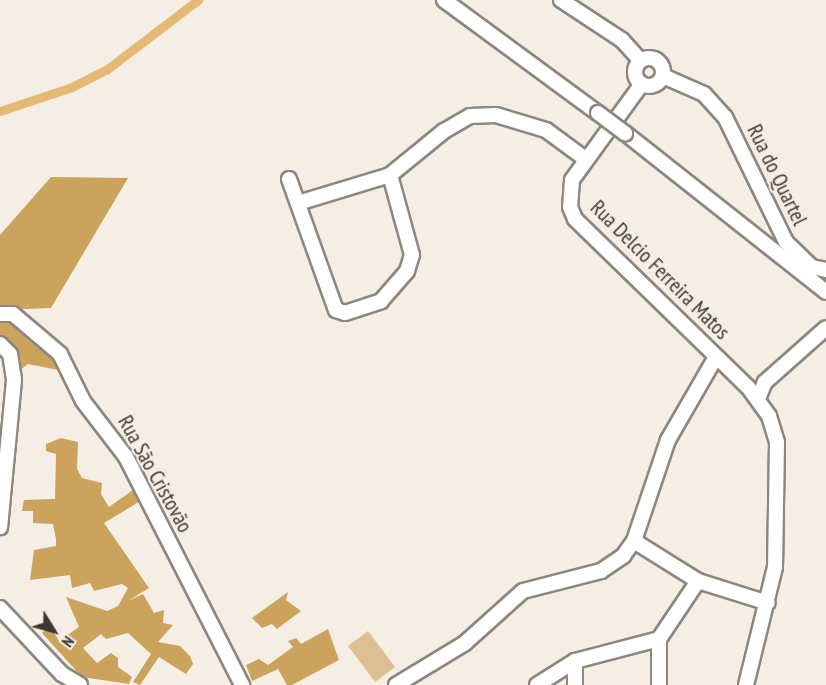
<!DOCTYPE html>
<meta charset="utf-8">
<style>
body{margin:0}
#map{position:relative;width:826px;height:685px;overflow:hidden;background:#f5eee4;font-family:"PT Sans Narrow",sans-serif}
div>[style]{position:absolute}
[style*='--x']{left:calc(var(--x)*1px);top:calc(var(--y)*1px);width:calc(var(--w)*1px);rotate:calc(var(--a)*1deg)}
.green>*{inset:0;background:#dcc092;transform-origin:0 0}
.forest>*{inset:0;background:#cca35d}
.canal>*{height:9px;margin:-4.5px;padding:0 4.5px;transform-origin:4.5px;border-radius:4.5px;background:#e3b973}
.roads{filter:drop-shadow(2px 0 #8d877d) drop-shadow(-2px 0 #8d877d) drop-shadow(0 2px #8d877d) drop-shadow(0 -2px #8d877d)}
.minor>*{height:14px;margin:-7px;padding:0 7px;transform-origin:7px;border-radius:7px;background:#fff}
.minor>.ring{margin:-7px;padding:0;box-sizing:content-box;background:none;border:14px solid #fff;border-radius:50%}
.bridges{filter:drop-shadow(2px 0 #8d877d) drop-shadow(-2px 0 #8d877d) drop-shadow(0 2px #8d877d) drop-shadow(0 -2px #8d877d)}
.minor-bridge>*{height:14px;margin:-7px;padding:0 7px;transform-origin:7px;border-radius:7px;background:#fff}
span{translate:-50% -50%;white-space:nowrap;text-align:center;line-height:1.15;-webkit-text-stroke:4.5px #f5eee4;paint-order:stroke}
.street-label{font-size:21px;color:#3c3935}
.north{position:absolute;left:24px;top:601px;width:60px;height:60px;-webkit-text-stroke:4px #f5eee4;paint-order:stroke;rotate:127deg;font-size:16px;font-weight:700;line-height:24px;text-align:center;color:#3c3935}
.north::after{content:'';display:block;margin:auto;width:21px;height:27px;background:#3c3935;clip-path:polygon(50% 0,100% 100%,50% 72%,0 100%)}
</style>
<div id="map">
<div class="green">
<i style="left:368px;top:631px;width:45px;height:25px;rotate:53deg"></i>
</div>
<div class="forest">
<i style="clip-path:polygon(51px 177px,128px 178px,51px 308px,0 310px,0 235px)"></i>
<i style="clip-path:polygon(13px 317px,47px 344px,63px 371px,28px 364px,20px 370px,0 341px,0 318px)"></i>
<i style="clip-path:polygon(61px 438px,78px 442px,77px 469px,82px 478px,102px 483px,101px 494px,109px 507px,137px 487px,144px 499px,104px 523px,149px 588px,128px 601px,143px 594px,154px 613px,164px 610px,163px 623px,173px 625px,158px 642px,180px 646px,190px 656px,193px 664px,186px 674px,159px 657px,140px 685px,133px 682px,151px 654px,128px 633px,106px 639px,101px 634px,83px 648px,97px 663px,111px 653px,118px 658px,118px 667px,132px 677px,129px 684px,82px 677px,42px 633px,50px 626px,59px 641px,79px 627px,66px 597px,107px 611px,118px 606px,128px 588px,122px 584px,94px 591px,90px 583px,72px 588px,70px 575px,30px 580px,34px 550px,56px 546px,56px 539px,53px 524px,33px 523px,33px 511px,22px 511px,24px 500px,55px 499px,56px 454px,46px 451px,46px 444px)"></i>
<i style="clip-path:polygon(288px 592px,286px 600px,301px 611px,277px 629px,272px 624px,262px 628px,252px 618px)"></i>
<i style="clip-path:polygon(328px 629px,339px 660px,292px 685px,287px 685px,278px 669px,252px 681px,246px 665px,259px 659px,268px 665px,293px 647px,288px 641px,296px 638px,301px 644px)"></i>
</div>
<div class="canal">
<i style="--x:0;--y:111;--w:76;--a:-18.4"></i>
<i style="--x:72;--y:87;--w:38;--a:-27"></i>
<i style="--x:106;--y:70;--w:116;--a:-37.3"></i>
</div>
<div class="roads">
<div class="minor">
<i style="--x:444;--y:0;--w:191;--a:36.3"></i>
<i style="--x:561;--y:0;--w:73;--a:33.3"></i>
<i style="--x:622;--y:40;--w:27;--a:48"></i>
<i class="ring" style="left:635px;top:58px;width:14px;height:14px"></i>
<i style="--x:663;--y:76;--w:45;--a:23.7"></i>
<i style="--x:704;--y:94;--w:31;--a:48"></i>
<i style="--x:725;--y:117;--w:139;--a:64"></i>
<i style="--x:786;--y:242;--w:36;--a:44"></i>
<i style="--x:812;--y:267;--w:14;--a:12"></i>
<i style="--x:641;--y:85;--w:117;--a:126"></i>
<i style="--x:572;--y:180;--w:27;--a:94"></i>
<i style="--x:570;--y:207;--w:13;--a:67"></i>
<i style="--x:575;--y:219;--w:241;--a:44.2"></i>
<i style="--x:748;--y:387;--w:36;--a:54"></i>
<i style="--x:769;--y:416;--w:27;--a:73"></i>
<i style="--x:777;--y:442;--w:125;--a:90.9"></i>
<i style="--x:775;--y:567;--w:122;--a:103.8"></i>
<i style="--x:625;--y:133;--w:256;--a:38.3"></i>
<i style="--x:289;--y:179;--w:139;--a:70.3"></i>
<i style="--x:336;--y:310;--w:9;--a:18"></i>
<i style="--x:345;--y:313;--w:38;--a:-18"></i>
<i style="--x:381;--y:301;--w:40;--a:-49"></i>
<i style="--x:407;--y:271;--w:17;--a:-73"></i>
<i style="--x:412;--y:255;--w:83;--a:-105.4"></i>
<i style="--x:390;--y:175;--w:70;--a:-39.2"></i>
<i style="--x:444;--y:131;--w:30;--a:-30"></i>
<i style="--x:470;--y:116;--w:26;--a:-2"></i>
<i style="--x:496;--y:115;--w:52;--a:16.7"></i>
<i style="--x:546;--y:130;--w:47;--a:36.4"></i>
<i style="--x:298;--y:203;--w:96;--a:-16.9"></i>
<i style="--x:0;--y:314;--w:13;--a:0"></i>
<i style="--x:13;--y:314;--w:62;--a:40.4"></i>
<i style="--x:60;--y:354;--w:52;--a:63.9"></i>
<i style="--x:83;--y:401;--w:71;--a:52.5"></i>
<i style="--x:126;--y:457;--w:256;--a:63"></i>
<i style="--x:0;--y:344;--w:14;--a:45"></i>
<i style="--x:10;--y:354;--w:26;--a:81"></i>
<i style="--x:14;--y:380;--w:148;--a:95.4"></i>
<i style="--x:758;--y:399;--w:18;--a:-68"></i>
<i style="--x:765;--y:382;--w:81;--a:-41.5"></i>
<i style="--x:634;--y:541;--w:75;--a:32"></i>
<i style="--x:698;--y:581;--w:73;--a:17.4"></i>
<i style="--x:0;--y:608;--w:91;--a:46.8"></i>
<i style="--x:62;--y:674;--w:21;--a:31"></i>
<i style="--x:575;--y:661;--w:24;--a:90"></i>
<i style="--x:396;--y:685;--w:81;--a:-31.3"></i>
<i style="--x:465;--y:643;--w:78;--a:-41.9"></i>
<i style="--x:523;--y:591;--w:81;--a:-14.4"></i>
<i style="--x:601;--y:571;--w:27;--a:-34"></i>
<i style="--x:623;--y:556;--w:19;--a:-54"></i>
<i style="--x:634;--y:541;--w:107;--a:-71.4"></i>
<i style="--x:668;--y:440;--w:96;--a:-60"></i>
<i style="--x:537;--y:685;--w:45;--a:-32.3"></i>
<i style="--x:575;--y:661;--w:87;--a:-14.7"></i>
<i style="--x:659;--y:639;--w:70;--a:-56.1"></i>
<i style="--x:659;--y:685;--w:46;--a:-90"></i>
</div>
</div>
<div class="bridges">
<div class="minor-bridge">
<i style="--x:598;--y:113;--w:34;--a:37"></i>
</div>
</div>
<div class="street-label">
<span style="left:777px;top:175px;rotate:64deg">Rua do Quartel</span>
<span style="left:660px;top:270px;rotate:45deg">Rua Delcio Ferreira Matos</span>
<span style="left:155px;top:474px;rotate:61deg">Rua São Cristovão</span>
</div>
<div class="north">N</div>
</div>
